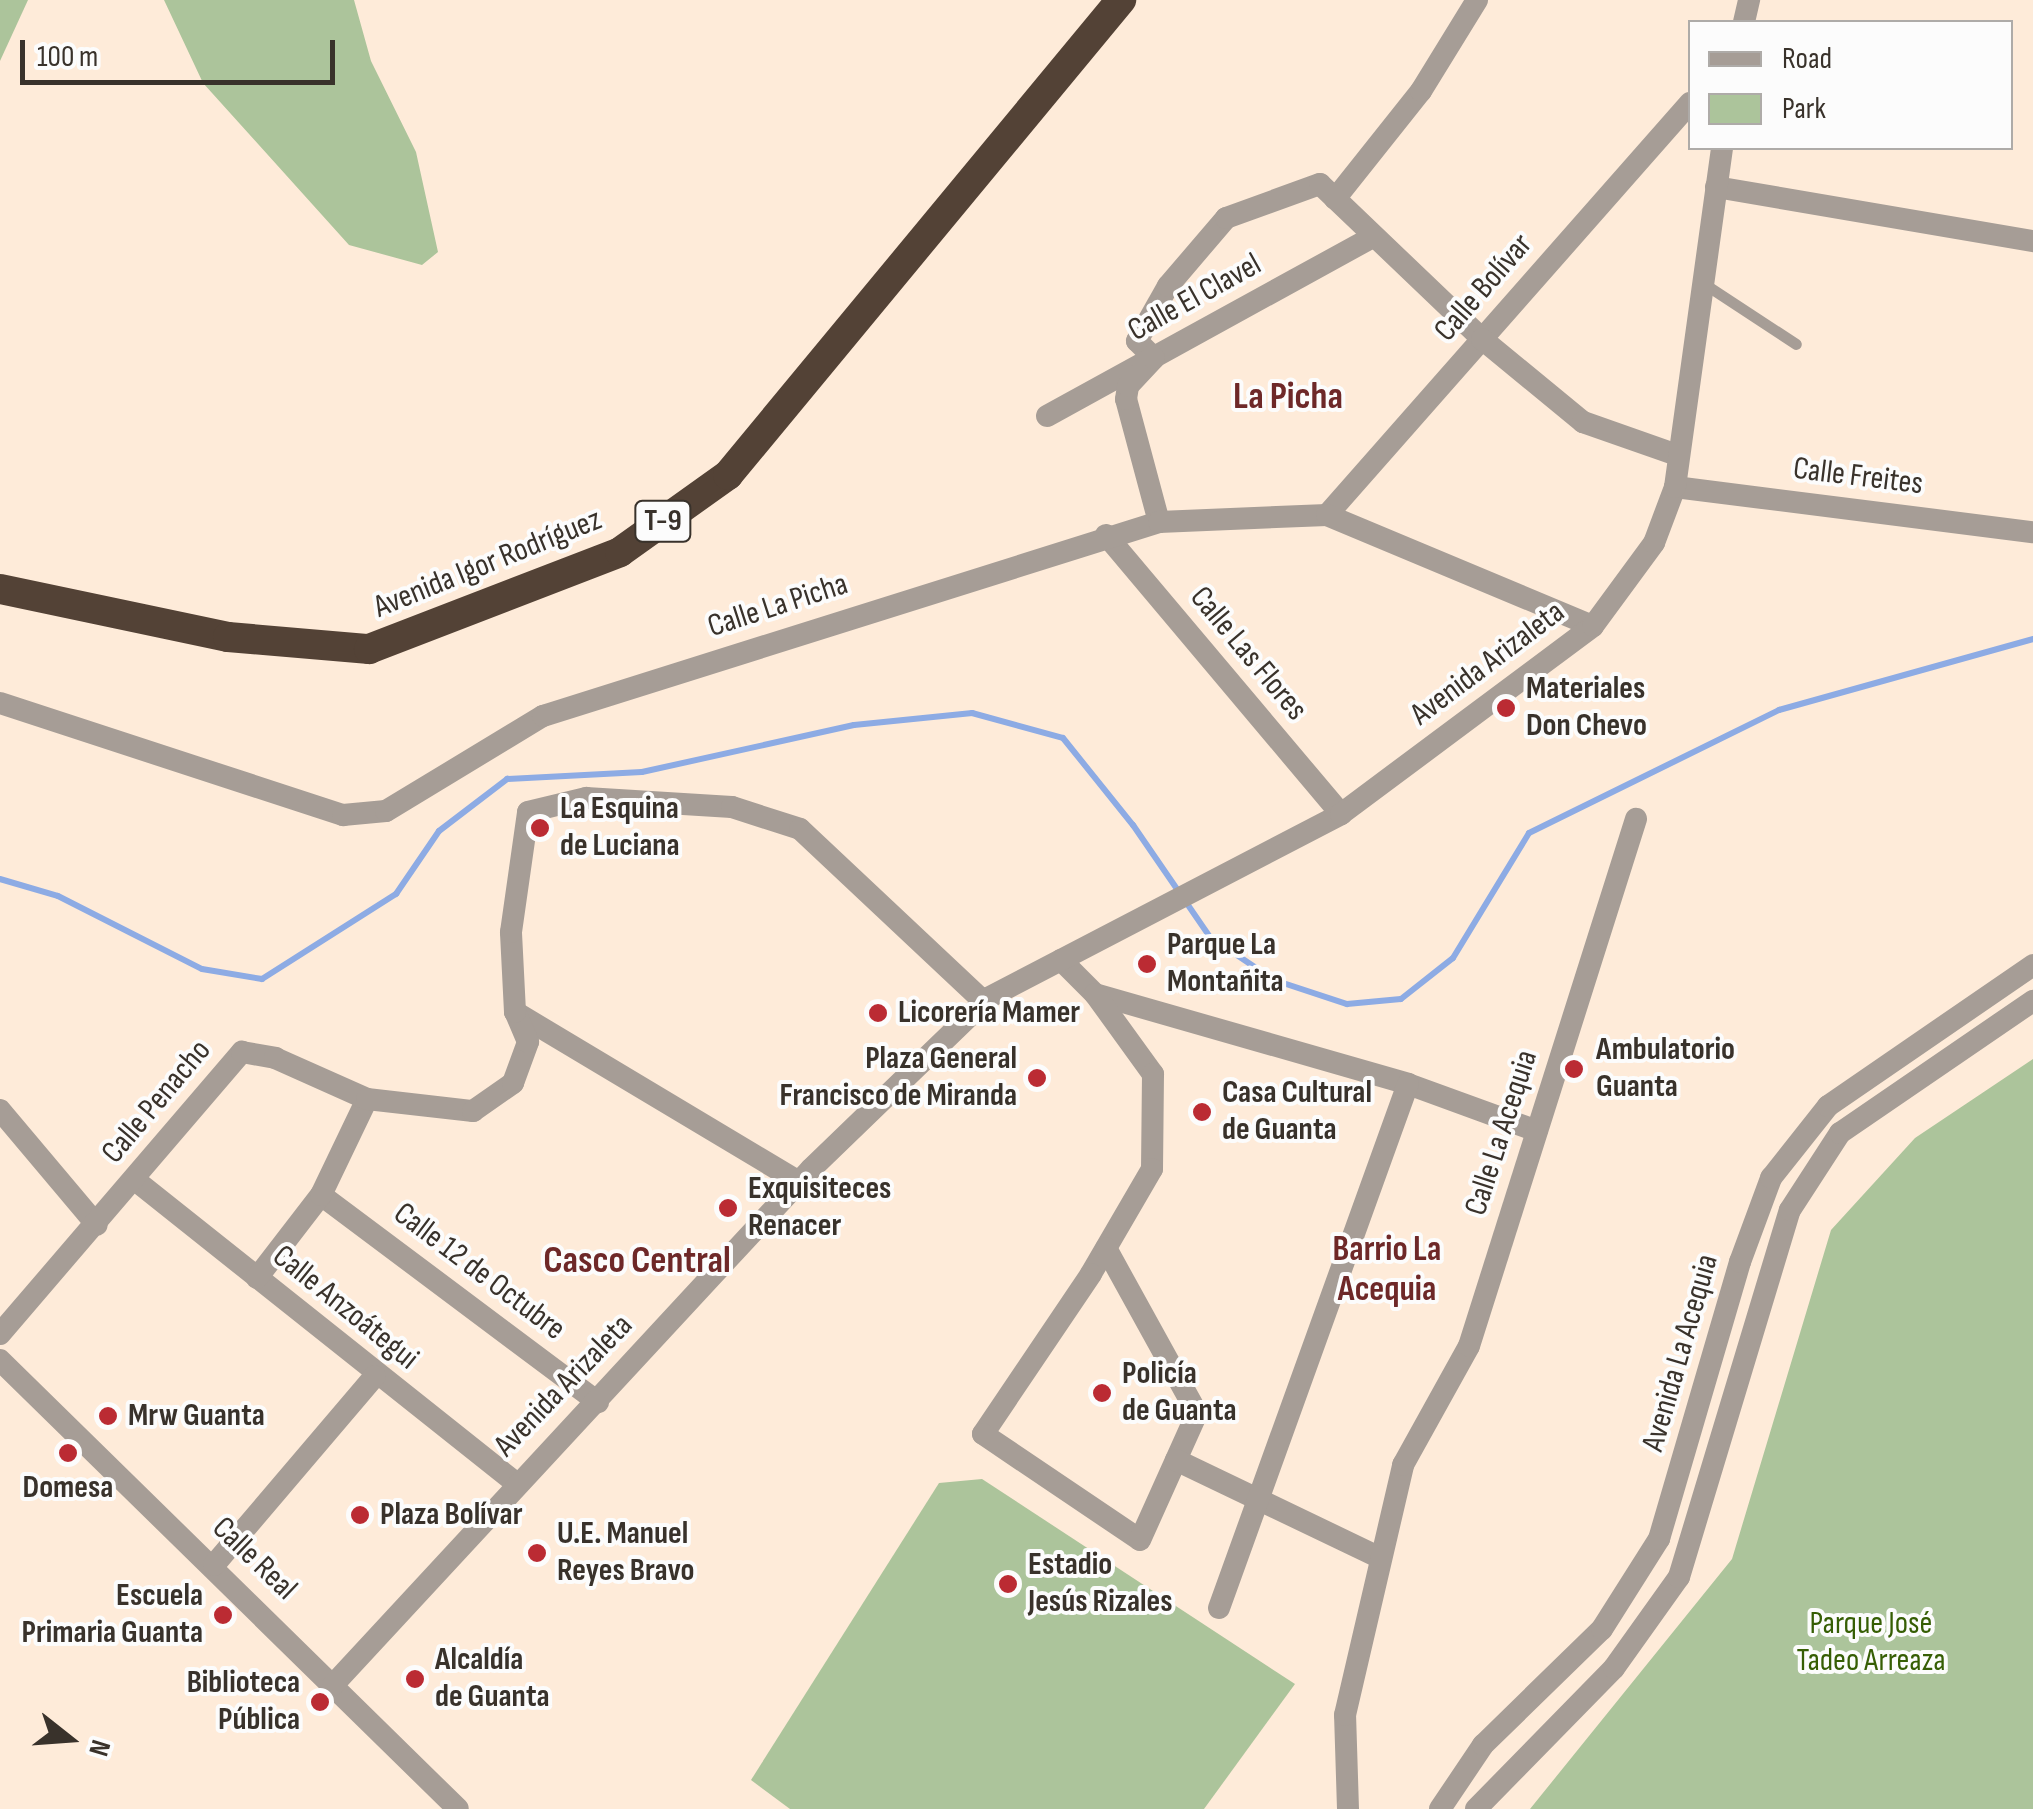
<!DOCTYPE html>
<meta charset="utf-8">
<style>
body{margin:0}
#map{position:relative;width:2033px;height:1809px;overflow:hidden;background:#feebd9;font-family:"Sofia Sans Condensed",sans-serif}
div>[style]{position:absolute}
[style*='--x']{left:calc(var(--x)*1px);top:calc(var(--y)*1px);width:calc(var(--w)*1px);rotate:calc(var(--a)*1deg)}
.green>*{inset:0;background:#acc49b}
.stream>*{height:6px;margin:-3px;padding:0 3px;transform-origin:3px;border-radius:3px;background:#8dabe4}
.lane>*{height:11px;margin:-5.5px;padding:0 5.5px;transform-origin:5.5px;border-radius:5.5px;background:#a69d96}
.street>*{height:22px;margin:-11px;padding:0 11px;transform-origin:11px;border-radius:11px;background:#a69d96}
.highway>*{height:30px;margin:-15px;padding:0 15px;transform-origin:15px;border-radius:15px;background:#534236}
.dots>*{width:28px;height:28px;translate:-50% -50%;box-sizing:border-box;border:5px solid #fcfcfc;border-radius:50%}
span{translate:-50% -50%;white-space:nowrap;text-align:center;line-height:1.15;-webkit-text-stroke:8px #fcfcfc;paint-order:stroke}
.shield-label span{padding:2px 8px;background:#fcfcfc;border:2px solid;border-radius:8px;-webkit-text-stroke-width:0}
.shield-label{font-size:30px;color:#39322b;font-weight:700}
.street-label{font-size:32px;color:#39322b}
.poi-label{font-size:32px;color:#39322b;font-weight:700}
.left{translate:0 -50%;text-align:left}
.right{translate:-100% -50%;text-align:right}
.park-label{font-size:32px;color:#365e04}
.neighbourhood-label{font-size:35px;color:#6e2828;font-weight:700}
.quarter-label{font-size:38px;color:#6e2828;font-weight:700}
.legend{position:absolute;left:1688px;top:20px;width:325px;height:130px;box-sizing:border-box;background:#fcfcfc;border:2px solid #aeaba8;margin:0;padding:12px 18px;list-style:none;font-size:30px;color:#39322b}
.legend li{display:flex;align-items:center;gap:20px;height:50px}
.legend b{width:50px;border:2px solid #aeaba8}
.north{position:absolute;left:20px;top:1689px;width:100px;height:100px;-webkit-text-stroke:8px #fcfcfc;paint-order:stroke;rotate:107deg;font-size:28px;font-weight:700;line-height:40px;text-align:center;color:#39322b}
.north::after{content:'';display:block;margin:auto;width:35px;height:45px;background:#39322b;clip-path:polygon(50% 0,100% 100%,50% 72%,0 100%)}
.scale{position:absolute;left:20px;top:40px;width:315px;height:45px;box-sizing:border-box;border:5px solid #39322b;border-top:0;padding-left:12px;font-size:30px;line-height:35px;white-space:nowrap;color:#39322b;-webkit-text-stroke:8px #fcfcfc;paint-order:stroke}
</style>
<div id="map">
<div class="green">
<i style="clip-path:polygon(0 0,28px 0,0 61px)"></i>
<i style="clip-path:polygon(164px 0,354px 0,371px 61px,416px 152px,438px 252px,422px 265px,349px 245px,203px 83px)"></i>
<i style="clip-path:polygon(2033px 1059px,2033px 1809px,1530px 1809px,1732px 1559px,1831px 1230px,1915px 1138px)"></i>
<i style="clip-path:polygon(982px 1479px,1295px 1684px,1204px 1809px,790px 1809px,751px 1780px,939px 1483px)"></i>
</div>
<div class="stream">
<i style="--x:0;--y:879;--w:60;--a:16.3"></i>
<i style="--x:58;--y:896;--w:161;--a:26.9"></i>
<i style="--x:202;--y:969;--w:61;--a:9.5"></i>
<i style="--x:262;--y:979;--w:159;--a:-32.4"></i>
<i style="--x:396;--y:894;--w:76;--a:-55.7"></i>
<i style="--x:439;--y:831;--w:86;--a:-37.4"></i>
<i style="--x:507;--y:779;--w:135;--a:-3"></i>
<i style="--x:642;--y:772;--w:217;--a:-12.5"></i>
<i style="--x:854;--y:725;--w:119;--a:-5.8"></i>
<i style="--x:972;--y:713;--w:94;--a:15.4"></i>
<i style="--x:1063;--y:738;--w:112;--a:51.2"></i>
<i style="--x:1133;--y:825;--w:136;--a:55.5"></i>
<i style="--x:1210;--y:937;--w:77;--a:33.9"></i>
<i style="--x:1274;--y:980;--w:77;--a:18.2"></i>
<i style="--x:1347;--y:1004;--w:54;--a:-5.3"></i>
<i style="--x:1401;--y:999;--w:66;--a:-38.3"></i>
<i style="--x:1453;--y:958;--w:146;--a:-58.7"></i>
<i style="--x:1529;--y:833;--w:279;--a:-26.2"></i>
<i style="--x:1779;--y:710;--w:264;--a:-15.6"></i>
</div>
<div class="lane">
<i style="--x:1703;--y:283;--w:111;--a:33.3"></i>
</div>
<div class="street">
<i style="--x:1744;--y:22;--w:23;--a:-77"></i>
<i style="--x:1716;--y:187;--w:322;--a:9.7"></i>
<i style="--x:1335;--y:199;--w:138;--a:-51.5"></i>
<i style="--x:1421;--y:91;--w:107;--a:-58.4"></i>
<i style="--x:1047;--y:416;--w:373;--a:-28.8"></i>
<i style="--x:1675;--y:487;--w:361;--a:7.2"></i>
<i style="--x:1327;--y:515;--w:549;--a:-48.62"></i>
<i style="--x:1159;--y:522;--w:127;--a:-105"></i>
<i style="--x:1126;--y:399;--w:13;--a:-81"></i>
<i style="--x:1128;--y:386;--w:38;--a:-47"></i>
<i style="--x:1154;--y:358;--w:24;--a:-135"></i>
<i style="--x:1137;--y:341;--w:63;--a:-60.6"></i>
<i style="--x:1168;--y:286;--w:89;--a:-49.5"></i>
<i style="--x:1226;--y:218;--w:100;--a:-19.9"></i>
<i style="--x:1320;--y:184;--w:224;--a:43.7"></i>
<i style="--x:1482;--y:339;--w:131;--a:39.4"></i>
<i style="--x:1583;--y:422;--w:100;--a:19.3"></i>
<i style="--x:1106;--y:535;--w:365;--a:49.9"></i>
<i style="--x:0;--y:703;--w:361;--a:18.1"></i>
<i style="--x:343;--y:815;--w:43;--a:-5.3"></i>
<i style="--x:386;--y:811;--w:184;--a:-31.2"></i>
<i style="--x:543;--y:716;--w:646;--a:-17.48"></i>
<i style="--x:1159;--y:522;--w:168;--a:-2.4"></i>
<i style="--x:1327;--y:515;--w:288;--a:22.7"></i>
<i style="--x:1061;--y:960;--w:48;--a:45"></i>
<i style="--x:1095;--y:994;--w:326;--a:16"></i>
<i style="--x:1408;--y:1084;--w:137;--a:20"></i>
<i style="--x:1095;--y:994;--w:99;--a:54.1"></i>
<i style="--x:1153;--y:1074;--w:95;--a:90.6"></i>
<i style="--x:1152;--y:1169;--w:121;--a:120.2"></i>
<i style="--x:1091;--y:1274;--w:193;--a:124"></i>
<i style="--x:983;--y:1434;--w:189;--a:34"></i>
<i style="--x:1140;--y:1540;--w:139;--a:-65.8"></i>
<i style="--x:1197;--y:1413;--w:188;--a:-118.9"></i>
<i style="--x:515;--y:1012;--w:331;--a:30.9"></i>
<i style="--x:0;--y:1110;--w:150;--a:49.9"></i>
<i style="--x:135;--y:1180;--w:487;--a:38.5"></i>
<i style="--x:321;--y:1195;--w:346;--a:36.8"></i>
<i style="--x:257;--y:1278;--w:105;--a:-52.4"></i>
<i style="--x:321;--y:1195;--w:106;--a:-64.4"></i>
<i style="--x:0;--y:1334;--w:372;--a:-49.4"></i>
<i style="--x:242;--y:1052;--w:34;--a:10"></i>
<i style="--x:275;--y:1058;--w:101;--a:24"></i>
<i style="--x:367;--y:1099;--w:107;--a:6.5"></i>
<i style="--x:473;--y:1111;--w:49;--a:-35"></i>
<i style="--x:513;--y:1083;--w:44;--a:-69.9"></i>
<i style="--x:528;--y:1042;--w:33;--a:-113"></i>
<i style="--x:515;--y:1012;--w:80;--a:-92.9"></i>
<i style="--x:511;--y:932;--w:121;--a:-81.9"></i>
<i style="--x:528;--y:812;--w:60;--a:-13.6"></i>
<i style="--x:586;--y:798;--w:146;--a:3.5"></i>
<i style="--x:732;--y:807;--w:71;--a:17.9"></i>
<i style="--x:800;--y:829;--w:253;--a:43.2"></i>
<i style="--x:0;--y:1360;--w:641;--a:44.43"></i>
<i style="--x:1176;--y:1460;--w:227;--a:25.6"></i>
<i style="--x:214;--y:1565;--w:248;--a:-49.6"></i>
<i style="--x:1219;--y:1608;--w:557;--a:-70.17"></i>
<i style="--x:333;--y:1685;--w:703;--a:-47.19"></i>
<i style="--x:811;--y:1169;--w:246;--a:-44"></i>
<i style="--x:988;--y:998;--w:398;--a:-27.5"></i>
<i style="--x:1341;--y:814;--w:314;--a:-36.7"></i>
<i style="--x:1593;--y:626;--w:103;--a:-53.7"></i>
<i style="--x:1654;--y:543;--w:60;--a:-69.4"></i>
<i style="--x:1675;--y:487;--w:342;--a:-82.1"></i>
<i style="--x:1348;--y:1809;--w:94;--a:-91.8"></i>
<i style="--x:1345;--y:1715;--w:257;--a:-76.9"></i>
<i style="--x:1403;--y:1465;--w:136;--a:-61"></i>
<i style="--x:1469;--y:1346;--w:553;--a:-72.42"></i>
<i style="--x:1440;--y:1809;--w:77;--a:-56.1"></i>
<i style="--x:1483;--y:1745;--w:166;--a:-44.3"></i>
<i style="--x:1602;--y:1629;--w:107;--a:-57.7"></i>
<i style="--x:1659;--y:1539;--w:289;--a:-73.7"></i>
<i style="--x:1740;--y:1262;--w:90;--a:-69.7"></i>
<i style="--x:1771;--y:1178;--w:92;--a:-51.6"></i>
<i style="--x:1828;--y:1106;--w:249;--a:-34.5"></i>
<i style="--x:1476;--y:1809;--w:197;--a:-45.6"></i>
<i style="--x:1614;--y:1668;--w:112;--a:-54.5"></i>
<i style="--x:1679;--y:1577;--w:383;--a:-73.2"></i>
<i style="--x:1790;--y:1210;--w:92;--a:-57"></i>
<i style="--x:1840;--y:1133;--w:234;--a:-34.4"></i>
</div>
<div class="highway">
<i style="--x:0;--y:589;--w:233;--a:11.9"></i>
<i style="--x:228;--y:637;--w:142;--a:4.9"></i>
<i style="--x:369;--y:649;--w:269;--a:-21.1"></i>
<i style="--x:620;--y:552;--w:133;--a:-35.5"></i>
<i style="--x:728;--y:475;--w:617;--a:-50.4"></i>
</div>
<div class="dots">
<i style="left:1506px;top:708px;background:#bb2b33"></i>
<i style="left:540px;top:828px;background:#bb2b33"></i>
<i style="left:1147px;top:964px;background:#bb2b33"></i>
<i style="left:878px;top:1013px;background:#bb2b33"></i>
<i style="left:1574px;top:1069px;background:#bb2b33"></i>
<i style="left:1037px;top:1078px;background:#bb2b33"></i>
<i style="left:1202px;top:1112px;background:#bb2b33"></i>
<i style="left:728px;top:1208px;background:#bb2b33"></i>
<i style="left:1102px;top:1393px;background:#bb2b33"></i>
<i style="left:108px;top:1416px;background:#bb2b33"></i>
<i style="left:68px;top:1453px;background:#bb2b33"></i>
<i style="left:360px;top:1515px;background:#bb2b33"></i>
<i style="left:537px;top:1553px;background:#bb2b33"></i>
<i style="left:1008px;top:1584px;background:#bb2b33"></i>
<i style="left:223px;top:1615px;background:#bb2b33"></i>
<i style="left:415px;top:1679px;background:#bb2b33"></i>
<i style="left:320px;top:1702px;background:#bb2b33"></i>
</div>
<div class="shield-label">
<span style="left:663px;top:521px">T-9</span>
</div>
<div class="street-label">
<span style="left:1484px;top:288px;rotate:-49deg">Calle Bolívar</span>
<span style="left:1195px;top:298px;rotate:-29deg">Calle El Clavel</span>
<span style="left:1858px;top:477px;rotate:7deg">Calle Freites</span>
<span style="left:488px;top:564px;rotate:-22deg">Avenida Igor Rodríguez</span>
<span style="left:778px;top:606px;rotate:-18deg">Calle La Picha</span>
<span style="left:1248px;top:654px;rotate:50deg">Calle Las Flores</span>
<span style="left:1488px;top:664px;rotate:-37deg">Avenida Arizaleta</span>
<span style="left:157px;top:1102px;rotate:-50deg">Calle Penacho</span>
<span style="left:1502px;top:1133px;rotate:-72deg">Calle La Acequia</span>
<span style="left:479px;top:1272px;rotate:37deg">Calle 12 de Octubre</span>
<span style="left:345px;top:1308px;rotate:39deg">Calle Anzoátegui</span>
<span style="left:1681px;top:1353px;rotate:-74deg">Avenida La Acequia</span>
<span style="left:564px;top:1386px;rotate:-46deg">Avenida Arizaleta</span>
<span style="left:254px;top:1559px;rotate:44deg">Calle Real</span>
</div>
<div class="poi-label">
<span class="left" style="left:1526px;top:708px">Materiales<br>Don Chevo</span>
<span class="left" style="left:560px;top:828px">La Esquina<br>de Luciana</span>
<span class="left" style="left:1167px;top:964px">Parque La<br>Montañita</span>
<span class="left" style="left:898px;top:1013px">Licorería Mamer</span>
<span class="left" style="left:1596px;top:1069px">Ambulatorio<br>Guanta</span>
<span class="right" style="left:1017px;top:1078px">Plaza General<br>Francisco de Miranda</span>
<span class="left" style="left:1222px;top:1112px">Casa Cultural<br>de Guanta</span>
<span class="left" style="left:748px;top:1208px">Exquisiteces<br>Renacer</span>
<span class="left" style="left:1122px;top:1393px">Policía<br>de Guanta</span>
<span class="left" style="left:128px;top:1416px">Mrw Guanta</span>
<span style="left:68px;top:1488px">Domesa</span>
<span class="left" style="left:380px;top:1515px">Plaza Bolívar</span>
<span class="left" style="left:557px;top:1553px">U.E. Manuel<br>Reyes Bravo</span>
<span class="left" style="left:1028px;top:1584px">Estadio<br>Jesús Rizales</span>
<span class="right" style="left:203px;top:1615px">Escuela<br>Primaria Guanta</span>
<span class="left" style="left:435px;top:1679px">Alcaldía<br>de Guanta</span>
<span class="right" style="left:300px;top:1702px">Biblioteca<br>Pública</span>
</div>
<div class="park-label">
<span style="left:1871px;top:1643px">Parque José<br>Tadeo Arreaza</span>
</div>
<div class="neighbourhood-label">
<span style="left:1387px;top:1270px">Barrio La<br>Acequia</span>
</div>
<div class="quarter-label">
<span style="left:1288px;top:397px">La Picha</span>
<span style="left:637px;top:1261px">Casco Central</span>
</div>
<ul class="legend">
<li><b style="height:12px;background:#a69d96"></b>Road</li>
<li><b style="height:28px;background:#acc49b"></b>Park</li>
</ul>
<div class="north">N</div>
<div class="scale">100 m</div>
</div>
